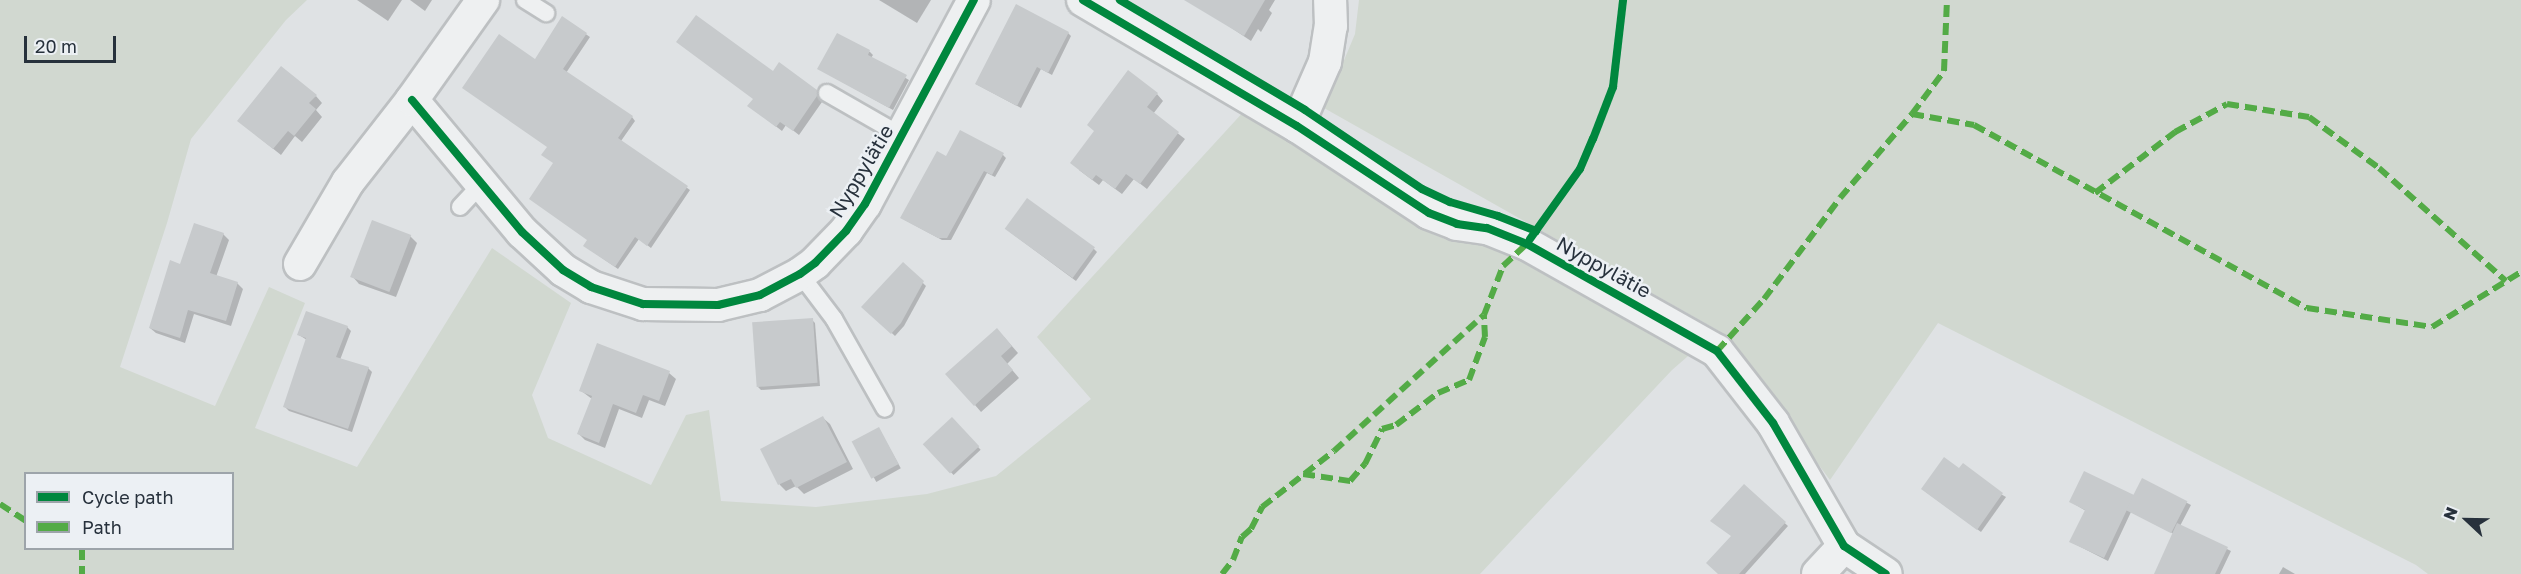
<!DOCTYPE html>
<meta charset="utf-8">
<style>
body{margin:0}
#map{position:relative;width:2521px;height:574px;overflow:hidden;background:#dfe2e4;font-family:"Golos Text",sans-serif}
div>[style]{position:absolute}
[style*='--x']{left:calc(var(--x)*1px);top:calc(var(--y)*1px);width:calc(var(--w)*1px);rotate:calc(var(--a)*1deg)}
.green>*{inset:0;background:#d1d8d0}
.shadow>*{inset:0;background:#0003;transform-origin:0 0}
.building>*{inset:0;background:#c7cacc;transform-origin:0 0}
.roads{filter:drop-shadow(2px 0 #bdc0c2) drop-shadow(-2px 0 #bdc0c2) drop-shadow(0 2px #bdc0c2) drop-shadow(0 -2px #bdc0c2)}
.lane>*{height:16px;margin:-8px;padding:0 8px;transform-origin:8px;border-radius:8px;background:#eef0f1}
.street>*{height:32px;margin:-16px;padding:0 16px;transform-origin:16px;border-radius:16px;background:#eef0f1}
.quiet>*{height:6px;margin-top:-3px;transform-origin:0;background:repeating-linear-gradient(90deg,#53ab46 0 12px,transparent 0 18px)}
.cycleway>*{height:8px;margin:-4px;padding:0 4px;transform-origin:4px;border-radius:4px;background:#00873e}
span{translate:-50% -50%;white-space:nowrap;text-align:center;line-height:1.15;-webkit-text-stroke:5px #ecf0f4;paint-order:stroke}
.street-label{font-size:20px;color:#27313c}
.legend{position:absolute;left:24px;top:472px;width:210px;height:78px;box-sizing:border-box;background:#ecf0f4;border:2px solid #9da4aa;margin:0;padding:8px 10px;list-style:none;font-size:18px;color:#27313c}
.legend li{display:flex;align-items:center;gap:12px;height:30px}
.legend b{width:30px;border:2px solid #9da4aa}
.north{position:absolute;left:2437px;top:490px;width:60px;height:60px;-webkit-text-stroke:4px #ecf0f4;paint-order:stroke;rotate:292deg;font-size:16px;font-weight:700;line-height:24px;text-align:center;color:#27313c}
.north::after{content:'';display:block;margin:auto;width:21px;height:27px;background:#27313c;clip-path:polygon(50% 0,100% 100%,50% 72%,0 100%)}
.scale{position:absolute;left:24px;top:36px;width:92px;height:27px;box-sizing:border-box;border:3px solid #27313c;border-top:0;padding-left:8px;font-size:18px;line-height:21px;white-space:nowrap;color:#27313c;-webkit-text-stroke:4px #ecf0f4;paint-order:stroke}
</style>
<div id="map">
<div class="green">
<i style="clip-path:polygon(evenodd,0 0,307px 0,286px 20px,191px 139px,167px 223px,120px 367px,215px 406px,269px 287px,305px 303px,255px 428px,357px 467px,492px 248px,571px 303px,532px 395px,548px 438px,651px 485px,686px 415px,709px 410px,721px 501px,816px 507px,927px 494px,996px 476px,1091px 399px,1037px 337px,1246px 109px,1428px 232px,1445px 239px,1460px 236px,1489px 241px,1695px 350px,1672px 370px,1480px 574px,0 574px,0 0,26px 474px,232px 474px,232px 548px,26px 548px,26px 474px)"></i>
<i style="clip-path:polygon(1359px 0,2521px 0,2521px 574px,2428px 574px,2416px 565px,1938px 323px,1830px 480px,1719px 331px,1324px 108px,1355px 34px)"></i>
</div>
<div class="shadow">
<i style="clip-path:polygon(357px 0,402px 0,388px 21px)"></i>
<i style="clip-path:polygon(410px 0,432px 0,425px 11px)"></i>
<i style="clip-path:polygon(879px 0,931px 0,917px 23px)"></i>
<i style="clip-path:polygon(1216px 0,1275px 0,1269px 10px,1272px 13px,1261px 32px,1258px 29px,1251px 41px,1209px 13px)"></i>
<i style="clip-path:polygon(562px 18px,590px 37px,566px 73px,632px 117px,635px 121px,621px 141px,690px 190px,651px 248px,639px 239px,618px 269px,589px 249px,589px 240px,548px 148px,535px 61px)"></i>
<i style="clip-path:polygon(1068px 33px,1071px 36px,1052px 75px,1041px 69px,1021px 108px,976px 84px)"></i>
<i style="clip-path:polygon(838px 35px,870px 52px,873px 55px,871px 58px,909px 80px,893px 110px,819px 69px)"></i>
<i style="clip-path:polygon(773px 73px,816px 91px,822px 96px,822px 102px,799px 135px,786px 125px,782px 131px,749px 106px)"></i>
<i style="clip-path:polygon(1157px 94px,1163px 101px,1153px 114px,1185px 139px,1147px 189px,1134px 179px,1122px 194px,1103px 180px,1099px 185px,1079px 170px)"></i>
<i style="clip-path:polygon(316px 96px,322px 103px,316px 110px,322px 117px,302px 142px,295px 136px,281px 155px,246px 127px)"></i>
<i style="clip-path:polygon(1003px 155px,1006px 158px,995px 177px,987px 173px,951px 240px,942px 240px,905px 220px,947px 158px)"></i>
<i style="clip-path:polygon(1010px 232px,1094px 249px,1097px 252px,1076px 281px)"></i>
<i style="clip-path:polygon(223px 234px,229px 240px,216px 277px,237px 283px,243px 289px,231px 326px,194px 314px,185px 343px,156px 333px,150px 328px,181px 266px)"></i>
<i style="clip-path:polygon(410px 236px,417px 243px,396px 297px,359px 284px,353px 277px)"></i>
<i style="clip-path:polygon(903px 264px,926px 286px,904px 326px,895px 336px,864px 307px)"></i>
<i style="clip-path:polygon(812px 320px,815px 323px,820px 386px,761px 390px,758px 387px)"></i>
<i style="clip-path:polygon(347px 327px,351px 331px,340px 360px,368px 368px,372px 372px,352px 432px,289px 411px,285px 407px,307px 340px,299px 335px)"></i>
<i style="clip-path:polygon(1004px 337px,1018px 353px,1007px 364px,1019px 378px,981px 412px,975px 405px)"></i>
<i style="clip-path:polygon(669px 373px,676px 379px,665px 406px,649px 400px,642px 418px,619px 409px,605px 448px,585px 440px,579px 434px,592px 399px,580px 390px)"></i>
<i style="clip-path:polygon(823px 418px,830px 424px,853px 469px,804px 494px,796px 486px,786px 491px,780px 485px,762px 449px)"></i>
<i style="left:952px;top:419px;width:42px;height:37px;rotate:47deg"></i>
<i style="left:879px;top:429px;width:45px;height:28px;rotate:61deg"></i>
<i style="clip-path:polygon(1959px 470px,2006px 497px,1981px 532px,1926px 492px)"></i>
<i style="clip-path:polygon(2143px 480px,2191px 505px,2180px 526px,2231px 551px,2220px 574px,2155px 574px,2174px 534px,2131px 512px,2108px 561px,2071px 542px,2086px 511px,2071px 502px,2135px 498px)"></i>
<i style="clip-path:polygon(1744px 486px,1788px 526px,1745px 574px,1719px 574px,1732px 537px)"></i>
<i style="clip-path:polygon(2283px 567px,2295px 574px,2279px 574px)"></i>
</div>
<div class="building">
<i style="clip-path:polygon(1184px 0,1265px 0,1244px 36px)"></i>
<i style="clip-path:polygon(1016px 4px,1069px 32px,1048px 73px,1037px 67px,1017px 106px,975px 84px)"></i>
<i style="clip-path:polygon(696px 15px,773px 71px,779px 62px,817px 90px,817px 96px,793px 131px,780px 122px,776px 127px,747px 106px,753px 99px,676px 42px)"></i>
<i style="clip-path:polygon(562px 16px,587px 33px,563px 69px,633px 116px,618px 138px,688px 186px,647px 246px,635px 237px,615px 267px,583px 246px,587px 240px,529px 199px,553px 163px,541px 155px,547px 147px,462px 88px,499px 34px,535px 59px)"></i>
<i style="clip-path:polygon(837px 33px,870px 50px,868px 55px,907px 75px,889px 108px,817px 69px)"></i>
<i style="clip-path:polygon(281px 66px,317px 95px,309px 103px,316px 109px,294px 136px,288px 131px,273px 149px,237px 121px)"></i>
<i style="clip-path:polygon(1128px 70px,1158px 93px,1147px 107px,1179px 132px,1140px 184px,1126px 174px,1115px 189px,1096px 175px,1092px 180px,1070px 163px,1094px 131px,1087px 125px)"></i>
<i style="clip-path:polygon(960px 130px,1004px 153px,992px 175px,984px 171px,947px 238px,938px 238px,900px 218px,937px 151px,946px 156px)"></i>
<i style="left:1027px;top:198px;width:84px;height:38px;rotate:36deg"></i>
<i style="left:372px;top:220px;width:42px;height:61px;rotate:21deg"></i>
<i style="clip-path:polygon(194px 223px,224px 233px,210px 273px,238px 282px,226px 321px,188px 310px,180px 338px,149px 328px,170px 260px,180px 264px)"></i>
<i style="clip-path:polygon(903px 262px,924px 281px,901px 323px,891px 334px,861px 307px)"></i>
<i style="clip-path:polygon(306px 311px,348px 326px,336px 357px,369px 367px,348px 429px,283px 407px,306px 338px,297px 335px)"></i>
<i style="left:813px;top:318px;width:65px;height:61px;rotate:86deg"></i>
<i style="clip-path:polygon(997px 328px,1012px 346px,1001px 356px,1013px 370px,974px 406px,945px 374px)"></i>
<i style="clip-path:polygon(597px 343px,670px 371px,659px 401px,643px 395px,636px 413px,613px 404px,599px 443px,577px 434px,592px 396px,579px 391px)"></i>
<i style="clip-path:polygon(823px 416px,847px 462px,796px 488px,791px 479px,778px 485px,760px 449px)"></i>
<i style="left:952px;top:417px;width:40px;height:40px;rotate:47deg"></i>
<i style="left:879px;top:427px;width:42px;height:31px;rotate:62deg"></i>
<i style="clip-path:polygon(1944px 457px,1959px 468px,1963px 463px,2003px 493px,1977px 530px,1921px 489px)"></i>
<i style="clip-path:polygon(2084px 471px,2134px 495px,2104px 558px,2069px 542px,2085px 510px,2069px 502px)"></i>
<i style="left:2142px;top:478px;width:51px;height:36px;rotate:27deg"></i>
<i style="clip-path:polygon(1744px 484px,1786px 522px,1739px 574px,1718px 574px,1706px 563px,1731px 536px,1710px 521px)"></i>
<i style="clip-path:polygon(2177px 523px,2228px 547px,2215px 574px,2154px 574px)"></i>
</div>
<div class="roads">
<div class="lane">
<i style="--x:525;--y:0;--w:25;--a:32"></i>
<i style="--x:827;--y:93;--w:86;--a:29.8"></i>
<i style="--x:460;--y:207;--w:33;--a:-47"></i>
<i style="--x:800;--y:274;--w:56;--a:52.9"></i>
<i style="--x:834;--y:319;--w:103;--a:60.5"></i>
</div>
<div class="street">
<i style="--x:1083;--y:0;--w:248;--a:30.5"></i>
<i style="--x:1297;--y:126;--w:158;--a:33.4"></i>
<i style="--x:1429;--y:213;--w:30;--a:21"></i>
<i style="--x:1457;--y:224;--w:30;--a:8"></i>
<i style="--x:1487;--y:228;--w:43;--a:21.8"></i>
<i style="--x:1527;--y:244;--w:218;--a:29.4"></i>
<i style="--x:1717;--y:351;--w:91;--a:52.1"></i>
<i style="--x:1773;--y:423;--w:142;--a:60"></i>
<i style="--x:1844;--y:546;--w:50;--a:33.7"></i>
<i style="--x:412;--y:100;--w:172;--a:50.2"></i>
<i style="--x:522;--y:232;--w:56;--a:42.8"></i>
<i style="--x:563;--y:270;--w:33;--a:31"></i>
<i style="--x:591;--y:287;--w:55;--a:18.1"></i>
<i style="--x:643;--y:304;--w:75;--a:0.8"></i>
<i style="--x:718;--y:305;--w:43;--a:-13.4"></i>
<i style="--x:760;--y:295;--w:45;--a:-27.7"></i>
<i style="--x:800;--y:274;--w:19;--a:-36"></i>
<i style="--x:815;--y:263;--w:45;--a:-45.9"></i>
<i style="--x:846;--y:231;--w:33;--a:-55"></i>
<i style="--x:865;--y:204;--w:231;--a:-61.9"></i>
<i style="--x:1297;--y:126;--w:70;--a:-66.4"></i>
<i style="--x:1325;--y:62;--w:36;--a:-81"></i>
<i style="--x:1331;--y:26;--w:26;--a:-92"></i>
<i style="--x:300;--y:264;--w:95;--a:-59.7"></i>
<i style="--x:348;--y:182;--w:104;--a:-52"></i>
<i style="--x:412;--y:100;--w:123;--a:-54.6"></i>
<i style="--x:1818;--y:574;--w:38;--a:-47"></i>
</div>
</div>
<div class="quiet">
<i style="--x:1912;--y:114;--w:63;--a:10.1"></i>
<i style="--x:1974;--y:125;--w:380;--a:28.8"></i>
<i style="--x:2307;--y:308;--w:126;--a:8.6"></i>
<i style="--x:2432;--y:327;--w:105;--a:-31.7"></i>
<i style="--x:2095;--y:193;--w:101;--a:-37.3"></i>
<i style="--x:2175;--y:132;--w:59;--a:-28.3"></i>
<i style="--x:2227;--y:104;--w:83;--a:9"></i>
<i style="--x:2309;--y:117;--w:87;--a:36.1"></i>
<i style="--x:2379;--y:168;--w:170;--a:41.7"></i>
<i style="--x:1717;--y:351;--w:70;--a:-47.9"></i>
<i style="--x:1764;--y:299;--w:126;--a:-53"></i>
<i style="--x:1840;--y:198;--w:111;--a:-49.4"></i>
<i style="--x:1912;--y:114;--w:54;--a:-53.3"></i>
<i style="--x:1944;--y:71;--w:71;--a:-87.6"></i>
<i style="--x:1303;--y:474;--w:48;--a:8.5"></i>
<i style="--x:1350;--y:481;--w:23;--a:-49"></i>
<i style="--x:1365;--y:464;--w:39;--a:-64"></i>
<i style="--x:1382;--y:429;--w:15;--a:-16"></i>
<i style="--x:1396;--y:425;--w:53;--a:-37.3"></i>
<i style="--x:1438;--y:393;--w:34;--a:-23"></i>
<i style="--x:1469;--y:380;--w:46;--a:-69.6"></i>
<i style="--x:1485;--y:337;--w:22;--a:-93"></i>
<i style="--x:1484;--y:315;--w:53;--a:-68.8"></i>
<i style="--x:1503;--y:266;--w:33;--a:-43"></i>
<i style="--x:0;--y:504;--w:31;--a:33"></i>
<i style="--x:82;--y:548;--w:26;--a:90"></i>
<i style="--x:1222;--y:574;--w:18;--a:-52"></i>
<i style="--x:1233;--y:560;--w:25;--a:-69"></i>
<i style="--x:1242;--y:537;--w:12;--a:-42"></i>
<i style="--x:1251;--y:529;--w:25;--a:-63"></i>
<i style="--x:1262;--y:507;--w:91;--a:-37.9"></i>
<i style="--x:1334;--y:451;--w:202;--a:-42.2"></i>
</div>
<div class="cycleway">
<i style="--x:1083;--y:0;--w:248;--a:30.5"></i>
<i style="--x:1297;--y:126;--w:158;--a:33.4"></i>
<i style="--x:1429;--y:213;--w:30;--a:21"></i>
<i style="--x:1457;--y:224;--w:30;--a:8"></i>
<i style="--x:1487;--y:228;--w:43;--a:21.8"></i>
<i style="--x:1527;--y:244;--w:218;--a:29.4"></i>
<i style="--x:1717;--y:351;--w:91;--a:52.1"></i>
<i style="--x:1773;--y:423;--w:142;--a:60"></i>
<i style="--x:1844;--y:546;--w:50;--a:33.7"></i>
<i style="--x:1120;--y:0;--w:215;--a:30.7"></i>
<i style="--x:1305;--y:110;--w:141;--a:34"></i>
<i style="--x:1422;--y:189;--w:31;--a:25"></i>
<i style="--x:1450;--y:202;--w:50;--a:16.3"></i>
<i style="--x:1498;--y:216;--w:41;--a:21.5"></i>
<i style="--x:412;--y:100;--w:172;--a:50.2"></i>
<i style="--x:522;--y:232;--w:56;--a:42.8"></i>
<i style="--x:563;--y:270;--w:33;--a:31"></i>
<i style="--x:591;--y:287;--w:55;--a:18.1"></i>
<i style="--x:643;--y:304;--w:75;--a:0.8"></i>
<i style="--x:718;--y:305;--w:43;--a:-13.4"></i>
<i style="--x:760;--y:295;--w:45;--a:-27.7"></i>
<i style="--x:800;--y:274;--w:19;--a:-36"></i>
<i style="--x:815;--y:263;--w:45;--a:-45.9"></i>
<i style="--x:846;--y:231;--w:33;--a:-55"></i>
<i style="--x:865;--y:204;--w:231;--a:-61.9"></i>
<i style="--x:1530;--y:239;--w:86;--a:-54.5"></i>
<i style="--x:1580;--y:169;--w:33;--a:-67"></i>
<i style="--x:1593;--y:139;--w:56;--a:-69"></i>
<i style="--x:1613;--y:87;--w:88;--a:-83.4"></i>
</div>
<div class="street-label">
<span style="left:861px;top:171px;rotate:-59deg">Nyppylätie</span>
<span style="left:1604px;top:267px;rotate:29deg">Nyppylätie</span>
</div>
<ul class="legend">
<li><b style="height:8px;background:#00873e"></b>Cycle path</li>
<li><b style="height:8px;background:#53ab46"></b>Path</li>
</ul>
<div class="north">N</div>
<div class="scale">20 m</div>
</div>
